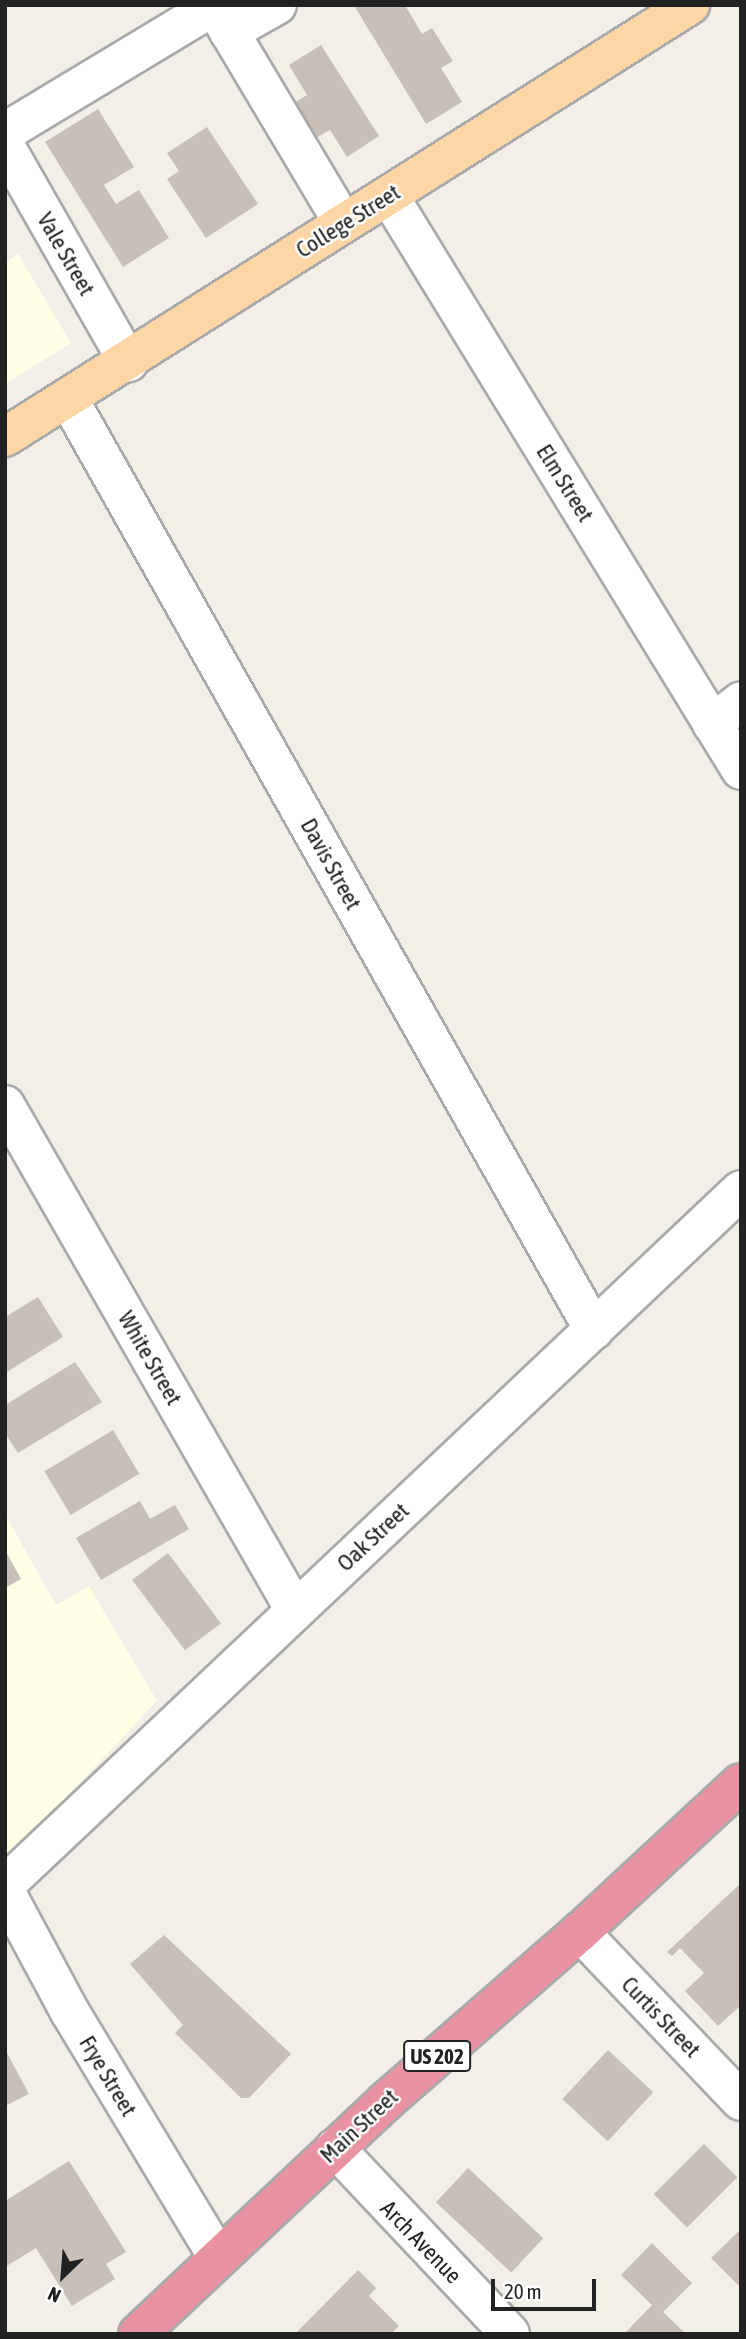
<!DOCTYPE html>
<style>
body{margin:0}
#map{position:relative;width:746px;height:2339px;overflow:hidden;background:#f2efe9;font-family:"Asap Condensed",sans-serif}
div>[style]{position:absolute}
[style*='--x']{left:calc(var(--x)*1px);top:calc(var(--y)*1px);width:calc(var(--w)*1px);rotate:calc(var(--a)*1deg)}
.education>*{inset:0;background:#ffffe5}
.building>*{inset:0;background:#c7bfb8;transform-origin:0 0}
.roads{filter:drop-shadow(2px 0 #a9a9a9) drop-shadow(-2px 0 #a9a9a9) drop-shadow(0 2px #a9a9a9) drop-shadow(0 -2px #a9a9a9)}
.minor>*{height:38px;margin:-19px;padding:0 19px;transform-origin:19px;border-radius:19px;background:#fff}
.major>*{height:38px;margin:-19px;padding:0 19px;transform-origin:19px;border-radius:19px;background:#fcd6a4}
.highway>*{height:38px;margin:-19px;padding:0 19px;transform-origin:19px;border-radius:19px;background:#e892a2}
span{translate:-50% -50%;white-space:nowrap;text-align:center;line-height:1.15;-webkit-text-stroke:5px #fff;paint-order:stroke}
.shield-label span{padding:2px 5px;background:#fff;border:2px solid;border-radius:5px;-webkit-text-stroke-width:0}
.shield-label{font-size:21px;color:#222;font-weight:700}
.street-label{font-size:23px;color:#222}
.frame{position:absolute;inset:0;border:7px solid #222;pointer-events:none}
.north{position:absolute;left:28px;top:2241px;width:70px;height:70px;-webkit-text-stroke:5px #fff;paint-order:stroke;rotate:205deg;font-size:19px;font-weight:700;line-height:28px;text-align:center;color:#222}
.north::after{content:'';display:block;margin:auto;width:24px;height:32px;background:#222;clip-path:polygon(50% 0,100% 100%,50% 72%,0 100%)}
.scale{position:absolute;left:491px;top:2279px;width:105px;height:32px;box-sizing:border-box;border:4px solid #222;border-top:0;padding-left:9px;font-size:21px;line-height:24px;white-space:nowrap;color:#222;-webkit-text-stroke:5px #fff;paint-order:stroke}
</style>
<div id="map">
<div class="education">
<i style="clip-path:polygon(18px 254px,71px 343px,5px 384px,5px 263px)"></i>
<i style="clip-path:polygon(5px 1514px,56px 1605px,89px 1586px,157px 1701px,5px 1862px)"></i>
</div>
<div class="building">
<i style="clip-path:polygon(405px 5px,422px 34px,432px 28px,453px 61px,441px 68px,462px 102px,426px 124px,355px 7px)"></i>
<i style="clip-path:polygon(321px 45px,379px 136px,347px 157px,330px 130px,316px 138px,294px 103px,307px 95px,289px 65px)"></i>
<i style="clip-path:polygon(98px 109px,134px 167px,104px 185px,116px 204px,139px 190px,169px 238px,123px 267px,45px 142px)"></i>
<i style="clip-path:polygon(207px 127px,258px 204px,206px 238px,167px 179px,179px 171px,167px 153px)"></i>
<i style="clip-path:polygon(38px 1297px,63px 1337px,5px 1373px,5px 1317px)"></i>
<i style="clip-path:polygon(75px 1362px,102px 1402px,18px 1453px,5px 1433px,5px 1405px)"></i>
<i style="left:113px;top:1430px;width:51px;height:80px;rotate:59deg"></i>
<i style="clip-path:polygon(140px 1501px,150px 1519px,175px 1505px,189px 1529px,101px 1580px,76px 1538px)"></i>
<i style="clip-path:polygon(5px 1550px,21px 1579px,5px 1588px)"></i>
<i style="left:168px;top:1553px;width:88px;height:45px;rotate:53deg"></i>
<i style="clip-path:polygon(741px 1883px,741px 2005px,718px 2026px,685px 1991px,704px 1973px,680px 1948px,672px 1956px,667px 1952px)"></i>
<i style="clip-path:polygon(164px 1935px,291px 2054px,249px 2098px,241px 2098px,175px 2033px,183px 2025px,130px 1964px)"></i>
<i style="clip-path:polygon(5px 2049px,29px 2094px,5px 2106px)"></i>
<i style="left:608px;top:2050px;width:62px;height:67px;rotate:43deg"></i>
<i style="left:704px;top:2144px;width:47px;height:71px;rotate:45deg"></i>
<i style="clip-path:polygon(69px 2161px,126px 2252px,106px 2264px,115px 2279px,72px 2306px,36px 2248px,5px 2267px,5px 2201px)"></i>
<i style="left:468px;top:2168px;width:103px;height:47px;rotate:43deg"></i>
<i style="clip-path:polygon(741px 2229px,741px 2288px,711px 2258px)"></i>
<i style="clip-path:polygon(652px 2243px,692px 2283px,663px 2312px,686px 2334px,624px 2334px,652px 2305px,621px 2275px)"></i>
<i style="clip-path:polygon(358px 2270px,376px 2288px,369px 2296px,399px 2326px,391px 2334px,295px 2334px)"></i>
</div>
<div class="roads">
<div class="minor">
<i style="--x:229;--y:32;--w:55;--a:-29.4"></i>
<i style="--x:5;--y:132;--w:244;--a:-31.1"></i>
<i style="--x:214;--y:6;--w:252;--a:59.2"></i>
<i style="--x:5;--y:146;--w:249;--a:60.3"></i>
<i style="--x:389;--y:196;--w:673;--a:58.48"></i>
<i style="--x:68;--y:398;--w:1070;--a:60.56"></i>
<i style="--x:712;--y:724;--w:37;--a:-38"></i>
<i style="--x:5;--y:1105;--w:582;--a:60.13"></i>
<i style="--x:5;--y:1885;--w:1012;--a:-43.36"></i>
<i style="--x:5;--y:1891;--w:137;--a:61.8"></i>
<i style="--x:70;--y:2012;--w:286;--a:58.9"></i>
<i style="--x:580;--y:1932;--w:233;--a:46.4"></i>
<i style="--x:335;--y:2148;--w:255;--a:46.7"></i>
</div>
<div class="major">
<i style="--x:5;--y:437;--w:810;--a:-32.24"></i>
</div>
<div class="highway">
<i style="--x:138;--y:2334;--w:340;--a:-43.2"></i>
<i style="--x:386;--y:2101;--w:257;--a:-41.1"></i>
<i style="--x:580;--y:1932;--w:219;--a:-42.8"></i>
</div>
</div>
<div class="shield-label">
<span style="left:437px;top:2056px">US 202</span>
</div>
<div class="street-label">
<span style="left:348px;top:221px;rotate:-32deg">College Street</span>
<span style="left:66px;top:254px;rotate:60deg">Vale Street</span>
<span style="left:565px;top:483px;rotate:58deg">Elm Street</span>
<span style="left:331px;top:864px;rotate:61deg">Davis Street</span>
<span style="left:150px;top:1358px;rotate:60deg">White Street</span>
<span style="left:373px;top:1537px;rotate:-43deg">Oak Street</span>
<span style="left:661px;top:2017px;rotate:46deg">Curtis Street</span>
<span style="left:108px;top:2076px;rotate:59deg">Frye Street</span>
<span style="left:359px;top:2126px;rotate:-43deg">Main Street</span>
<span style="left:421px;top:2242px;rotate:46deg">Arch Avenue</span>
</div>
<div class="frame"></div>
<div class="north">N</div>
<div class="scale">20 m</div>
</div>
